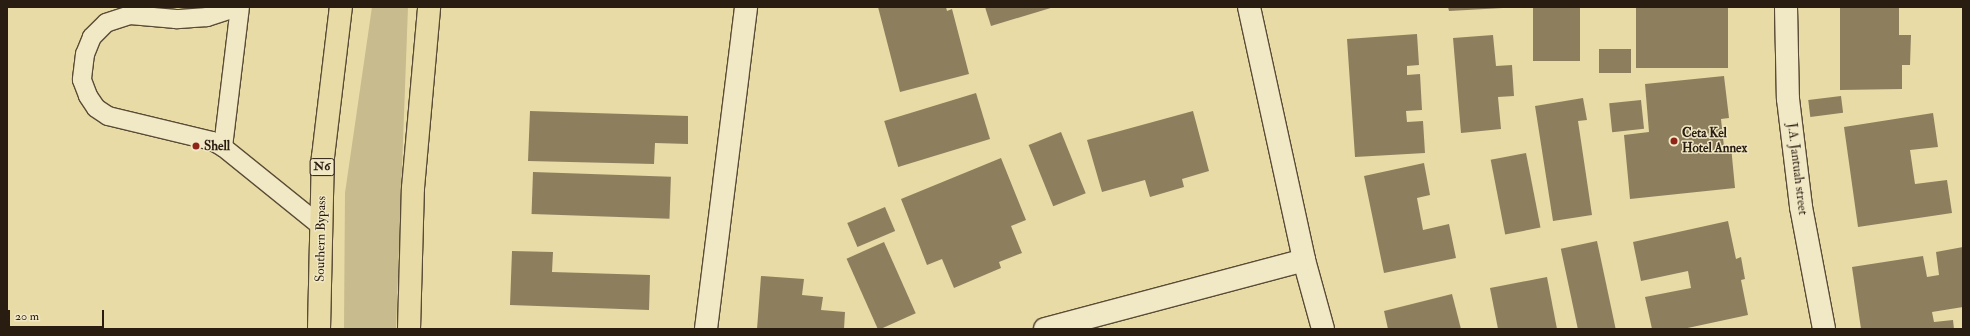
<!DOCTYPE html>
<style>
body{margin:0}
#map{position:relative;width:1970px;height:336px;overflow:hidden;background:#e9dba6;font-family:"IM FELL Double Pica",serif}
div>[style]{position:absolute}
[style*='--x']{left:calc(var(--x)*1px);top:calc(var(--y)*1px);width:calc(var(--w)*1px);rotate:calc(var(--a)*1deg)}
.green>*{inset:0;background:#c8bb8d}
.building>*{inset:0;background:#8d7f5e;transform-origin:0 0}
.roads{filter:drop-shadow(1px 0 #594c36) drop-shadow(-1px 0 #594c36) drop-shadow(0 1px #594c36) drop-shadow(0 -1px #594c36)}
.lane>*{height:18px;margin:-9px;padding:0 9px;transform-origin:9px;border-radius:9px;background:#f1e8c5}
.street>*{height:22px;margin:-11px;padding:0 11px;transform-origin:11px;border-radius:11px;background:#f1e8c5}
.highway>*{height:22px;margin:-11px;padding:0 11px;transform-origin:11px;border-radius:11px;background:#e9dba6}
.dots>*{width:11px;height:11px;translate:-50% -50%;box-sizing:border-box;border:2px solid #f1e8c5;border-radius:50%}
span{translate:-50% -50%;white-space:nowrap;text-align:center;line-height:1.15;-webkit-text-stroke:3px #f1e8c5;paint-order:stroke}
.shield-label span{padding:1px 3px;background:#f1e8c5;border:1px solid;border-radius:3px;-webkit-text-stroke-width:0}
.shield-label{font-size:12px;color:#291c11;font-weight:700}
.poi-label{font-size:13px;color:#291c11;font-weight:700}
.left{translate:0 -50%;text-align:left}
.street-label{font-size:13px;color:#291c11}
.frame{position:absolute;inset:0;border:8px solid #291c11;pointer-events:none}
.scale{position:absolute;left:8px;top:310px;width:96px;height:18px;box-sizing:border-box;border:2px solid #291c11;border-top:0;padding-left:5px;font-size:12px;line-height:14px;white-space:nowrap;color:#291c11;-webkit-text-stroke:3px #f1e8c5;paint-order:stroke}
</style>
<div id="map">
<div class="green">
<i style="clip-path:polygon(372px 7px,408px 7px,396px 329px,344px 329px,345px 193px)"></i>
</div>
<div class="building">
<i style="clip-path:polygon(878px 7px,946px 7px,947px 11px,952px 9px,969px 74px,900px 92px)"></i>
<i style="clip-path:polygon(985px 7px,1054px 7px,991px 26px)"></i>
<i style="clip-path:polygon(1448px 7px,1502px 7px,1503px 8px,1449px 11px)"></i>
<i style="left:1533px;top:7px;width:47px;height:54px"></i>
<i style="left:1636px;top:7px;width:92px;height:61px"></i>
<i style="clip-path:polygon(1840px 7px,1899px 7px,1899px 35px,1911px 35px,1910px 65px,1902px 65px,1902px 89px,1840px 90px)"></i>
<i style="clip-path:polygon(1417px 34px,1419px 65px,1407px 66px,1407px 75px,1420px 74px,1422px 110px,1406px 111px,1407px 122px,1423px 121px,1425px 153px,1355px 157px,1347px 39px)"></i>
<i style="clip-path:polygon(1493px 35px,1496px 66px,1512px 65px,1514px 96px,1498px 97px,1501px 129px,1461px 133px,1453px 38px)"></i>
<i style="left:1631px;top:49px;width:24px;height:32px;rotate:90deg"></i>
<i style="clip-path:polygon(1724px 76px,1729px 118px,1721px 119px,1724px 147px,1731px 146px,1735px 188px,1630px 199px,1624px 135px,1649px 132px,1645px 84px)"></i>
<i style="left:976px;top:93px;width:48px;height:96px;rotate:73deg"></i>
<i style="left:1841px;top:96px;width:17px;height:33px;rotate:83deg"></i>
<i style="clip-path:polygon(1583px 98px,1587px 120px,1578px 121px,1592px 215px,1553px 221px,1535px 106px)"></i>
<i style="left:1641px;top:100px;width:29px;height:32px;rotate:84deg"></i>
<i style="clip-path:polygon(530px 111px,688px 116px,688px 144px,655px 143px,654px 164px,528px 161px)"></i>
<i style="clip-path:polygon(1193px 111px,1209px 171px,1182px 179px,1184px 187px,1150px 197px,1145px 180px,1102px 192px,1087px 140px)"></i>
<i style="clip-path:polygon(1933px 113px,1938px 147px,1910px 150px,1915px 184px,1947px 180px,1952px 213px,1858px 227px,1844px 127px)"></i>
<i style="left:1061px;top:132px;width:66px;height:35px;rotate:68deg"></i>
<i style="left:1526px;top:153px;width:76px;height:36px;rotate:79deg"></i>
<i style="clip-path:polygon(1001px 158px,1026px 220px,1011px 226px,1022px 253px,999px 262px,1001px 268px,954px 288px,942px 259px,927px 265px,901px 199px)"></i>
<i style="clip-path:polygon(1424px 163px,1430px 195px,1417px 198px,1423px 230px,1449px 224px,1456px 258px,1384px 273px,1364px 176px)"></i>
<i style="left:533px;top:172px;width:138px;height:42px;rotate:2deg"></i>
<i style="left:885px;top:207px;width:26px;height:41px;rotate:67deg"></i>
<i style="clip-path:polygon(1728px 221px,1736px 259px,1741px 257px,1745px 279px,1741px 280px,1748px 315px,1683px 329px,1652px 329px,1645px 297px,1691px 288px,1688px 271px,1641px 281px,1633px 242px)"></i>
<i style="left:1597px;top:241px;width:90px;height:37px;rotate:78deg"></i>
<i style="left:884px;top:242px;width:78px;height:41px;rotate:66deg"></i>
<i style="clip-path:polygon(1963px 247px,1963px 307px,1932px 312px,1934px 322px,1953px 320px,1954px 329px,1861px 329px,1852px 267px,1923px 256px,1927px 277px,1939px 275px,1936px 252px)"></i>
<i style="clip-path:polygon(512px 251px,553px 252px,552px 272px,650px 275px,649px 310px,510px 305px)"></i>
<i style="clip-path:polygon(761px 276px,804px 279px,802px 295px,823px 297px,821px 310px,845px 312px,844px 329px,757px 329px)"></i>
<i style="clip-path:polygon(1547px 277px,1557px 329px,1498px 329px,1490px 288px)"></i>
<i style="clip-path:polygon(1452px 294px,1461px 329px,1388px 329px,1384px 311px)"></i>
</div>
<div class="roads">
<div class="lane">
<i style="--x:238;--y:7;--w:33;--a:162"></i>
<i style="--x:207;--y:17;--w:31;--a:176"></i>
<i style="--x:176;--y:19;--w:46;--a:-175"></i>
<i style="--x:130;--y:15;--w:25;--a:162"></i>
<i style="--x:106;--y:23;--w:20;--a:135"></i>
<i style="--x:92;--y:37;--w:18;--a:112"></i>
<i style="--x:85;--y:54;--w:26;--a:97"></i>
<i style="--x:82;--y:80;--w:17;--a:69"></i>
<i style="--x:88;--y:96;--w:14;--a:56"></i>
<i style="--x:96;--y:108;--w:14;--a:34"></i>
<i style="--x:108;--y:116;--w:107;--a:13.5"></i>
<i style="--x:212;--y:141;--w:13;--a:29"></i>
<i style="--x:223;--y:147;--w:126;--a:38.9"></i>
<i style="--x:223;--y:147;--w:141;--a:-83.1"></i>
</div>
<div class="street">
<i style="--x:1249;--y:7;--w:259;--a:77.7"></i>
<i style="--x:1304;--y:260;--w:72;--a:74.6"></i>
<i style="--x:1786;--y:7;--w:92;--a:88.8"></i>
<i style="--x:1788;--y:99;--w:109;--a:83.1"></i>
<i style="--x:1801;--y:207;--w:124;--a:79.3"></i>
<i style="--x:706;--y:329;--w:324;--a:-82.9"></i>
<i style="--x:1045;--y:329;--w:268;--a:-14.9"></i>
</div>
<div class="highway">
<i style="--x:319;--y:329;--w:172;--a:-88.7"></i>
<i style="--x:323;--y:157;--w:151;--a:-83.2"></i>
<i style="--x:409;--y:329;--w:141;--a:-88.4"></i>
<i style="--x:413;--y:188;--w:182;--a:-84.9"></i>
</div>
</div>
<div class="dots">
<i style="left:1674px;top:141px;background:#8f2418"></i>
<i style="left:196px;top:146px;background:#8f2418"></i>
</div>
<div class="shield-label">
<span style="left:322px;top:167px">N6</span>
</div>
<div class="poi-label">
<span class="left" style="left:1682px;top:141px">Ceta Kel<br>Hotel Annex</span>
<span class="left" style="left:204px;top:146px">Shell</span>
</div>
<div class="street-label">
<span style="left:1797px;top:169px;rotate:83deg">J.A. Jantuah street</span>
<span style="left:321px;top:239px;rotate:-89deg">Southern Bypass</span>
</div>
<div class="frame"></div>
<div class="scale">20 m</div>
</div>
